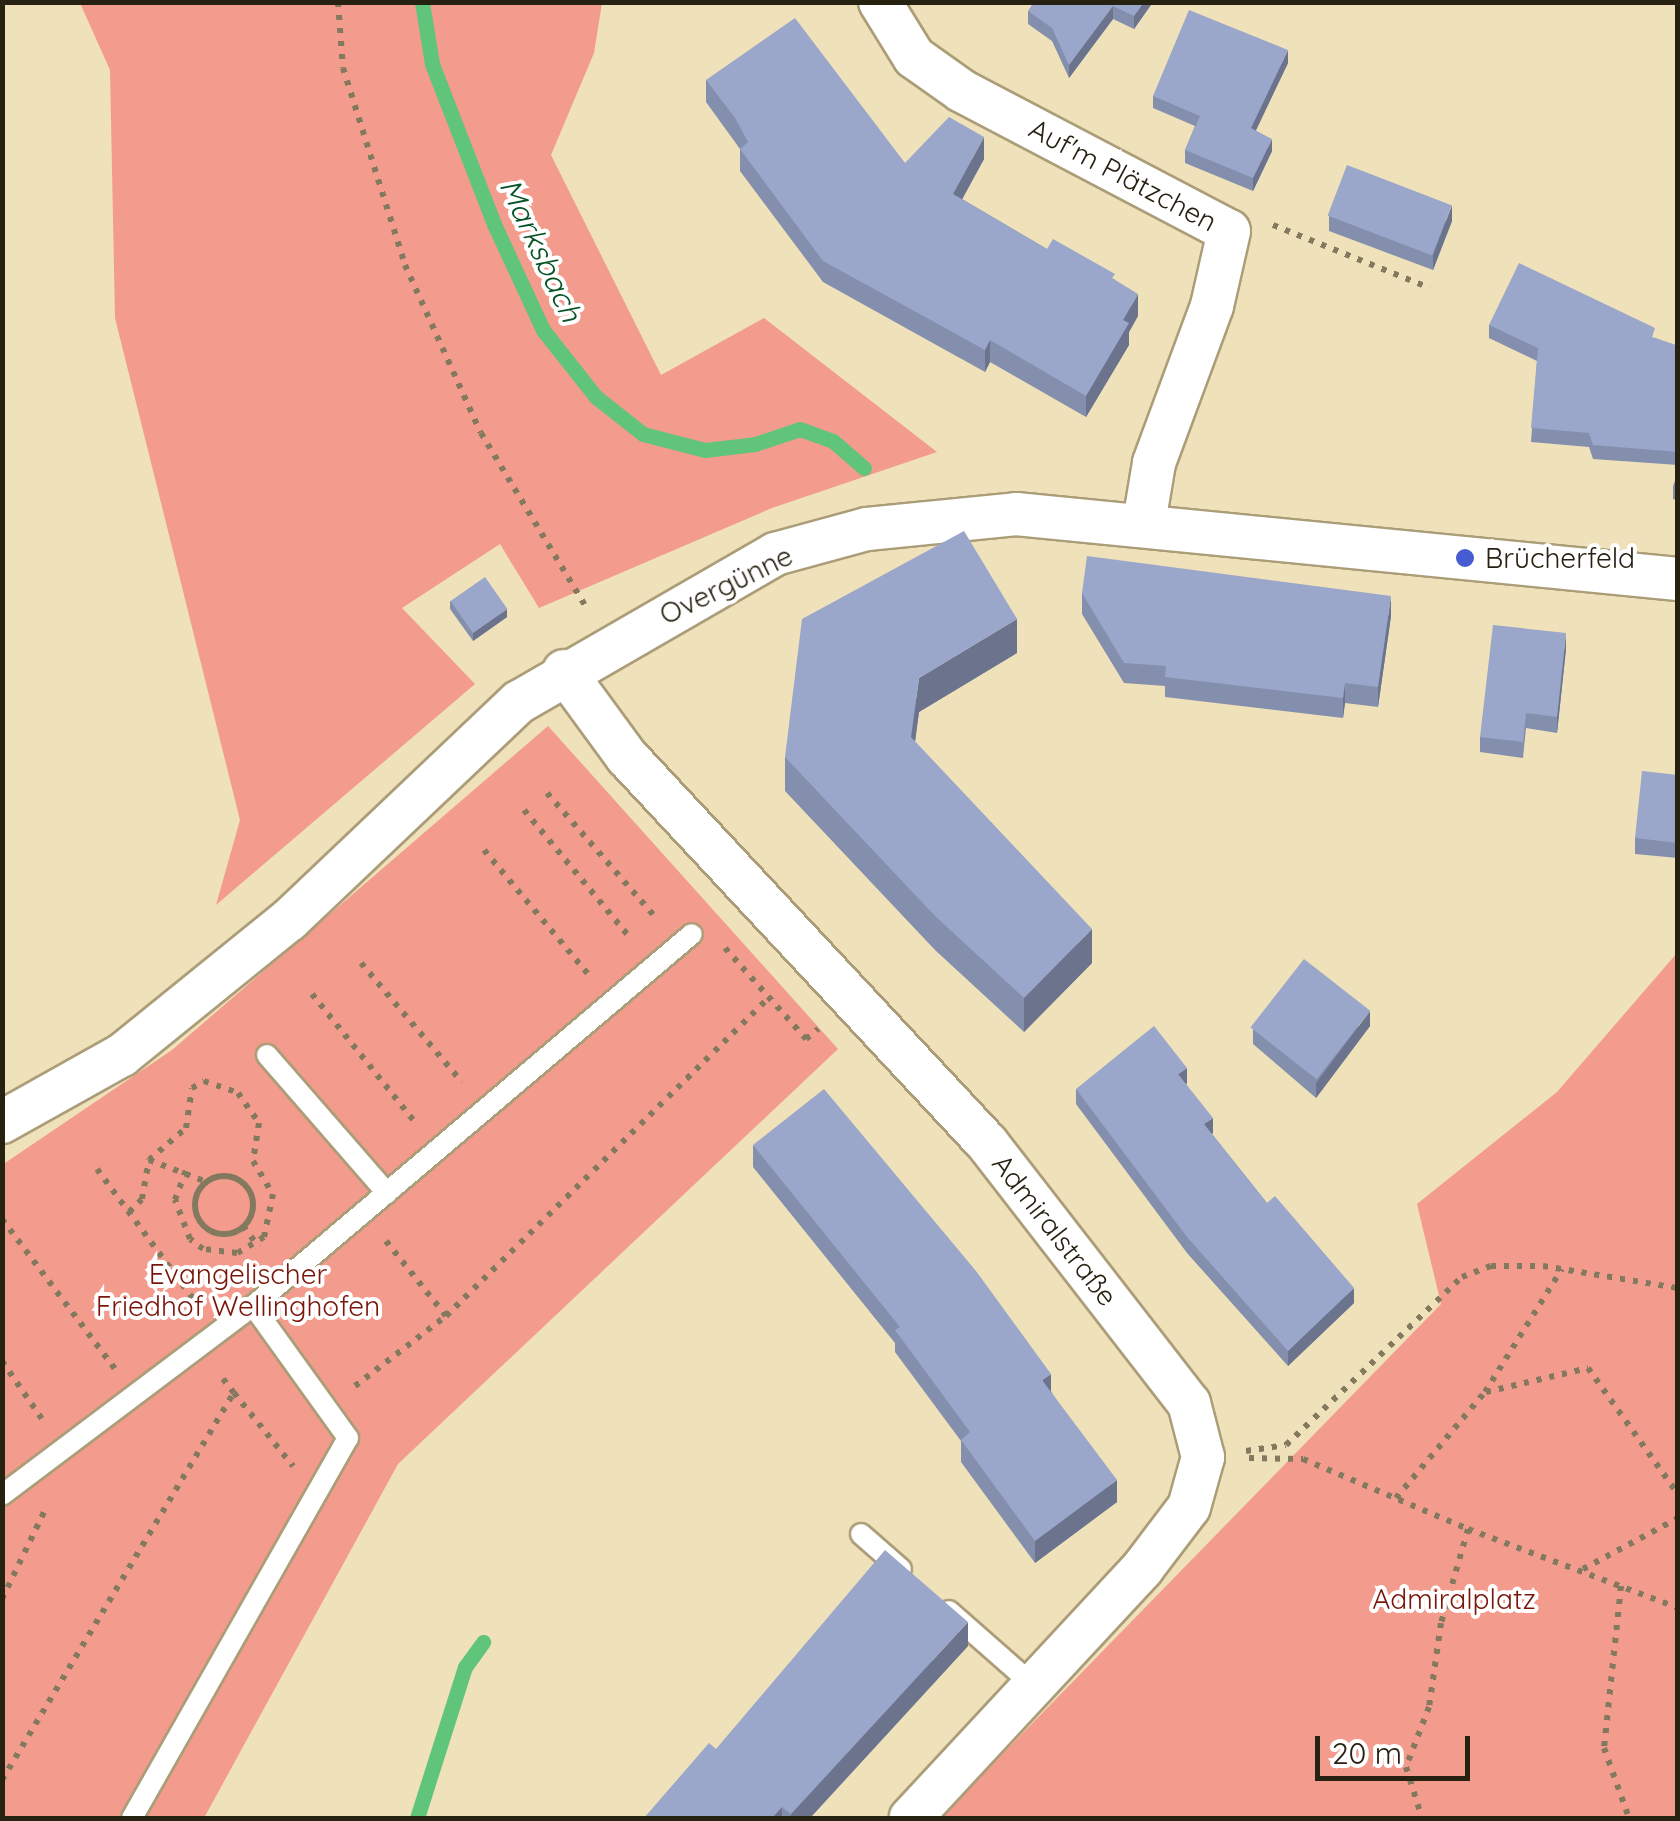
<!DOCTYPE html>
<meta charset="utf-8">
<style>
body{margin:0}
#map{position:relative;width:1680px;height:1821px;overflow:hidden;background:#efe1b9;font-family:Quicksand,sans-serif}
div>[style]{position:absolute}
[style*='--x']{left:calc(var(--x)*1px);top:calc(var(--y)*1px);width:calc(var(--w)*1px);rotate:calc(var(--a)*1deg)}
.green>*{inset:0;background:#f39b8c}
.stream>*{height:15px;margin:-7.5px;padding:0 7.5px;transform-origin:7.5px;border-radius:7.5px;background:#61c47b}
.path>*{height:6px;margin-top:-3px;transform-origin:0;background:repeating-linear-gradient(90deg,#82795e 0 5px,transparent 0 13px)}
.path>.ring{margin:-3px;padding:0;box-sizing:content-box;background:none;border:6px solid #82795e;border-radius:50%}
.roads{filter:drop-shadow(2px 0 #ab9d78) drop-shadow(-2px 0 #ab9d78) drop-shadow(0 2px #ab9d78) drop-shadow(0 -2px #ab9d78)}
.lane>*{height:20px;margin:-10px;padding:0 10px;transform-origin:10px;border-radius:10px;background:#fff}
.street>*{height:42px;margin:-21px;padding:0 21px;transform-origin:21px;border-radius:21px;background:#fff}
.wall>*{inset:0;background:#848fae}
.shaded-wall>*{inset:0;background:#6c748d}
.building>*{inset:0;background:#9aa6ca;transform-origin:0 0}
.dots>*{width:28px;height:28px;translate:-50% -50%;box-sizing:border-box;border:5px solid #fff;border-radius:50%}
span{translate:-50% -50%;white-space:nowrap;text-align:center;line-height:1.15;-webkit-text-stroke:8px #fff;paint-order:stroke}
.street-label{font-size:28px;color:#272112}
.poi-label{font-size:28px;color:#272112}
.left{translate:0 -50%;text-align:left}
.park-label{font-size:28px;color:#79150a}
.water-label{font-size:30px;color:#065325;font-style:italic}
.frame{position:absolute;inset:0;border:5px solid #272112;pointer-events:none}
.scale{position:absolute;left:1315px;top:1736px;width:155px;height:45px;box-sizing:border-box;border:5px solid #272112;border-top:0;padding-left:12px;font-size:30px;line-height:35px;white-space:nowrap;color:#272112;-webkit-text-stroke:8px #fff;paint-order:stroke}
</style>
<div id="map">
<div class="green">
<i style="clip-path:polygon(80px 3px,602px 3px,594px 53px,551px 155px,661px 375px,764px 318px,937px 452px,772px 508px,539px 608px,500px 544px,402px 608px,475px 684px,216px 905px,240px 820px,115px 318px,110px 70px)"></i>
<i style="clip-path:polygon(548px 726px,838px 1049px,398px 1464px,204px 1818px,3px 1818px,2px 1165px,172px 1050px)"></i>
<i style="clip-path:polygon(1677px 953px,1677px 1818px,940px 1818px,1441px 1304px,1417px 1204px,1557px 1092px)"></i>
</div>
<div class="stream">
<i style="--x:422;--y:2;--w:63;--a:80.8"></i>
<i style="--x:432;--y:64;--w:172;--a:68.8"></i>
<i style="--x:494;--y:224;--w:117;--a:65.2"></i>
<i style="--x:543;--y:330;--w:85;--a:51.7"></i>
<i style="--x:596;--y:397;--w:60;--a:38.2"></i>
<i style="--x:643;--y:434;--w:64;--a:14.5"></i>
<i style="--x:705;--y:450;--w:50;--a:-6.8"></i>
<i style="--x:755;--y:444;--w:47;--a:-18.4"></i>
<i style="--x:800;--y:429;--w:35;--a:20"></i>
<i style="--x:833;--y:441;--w:41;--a:41.1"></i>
<i style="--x:417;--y:1818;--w:158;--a:-72.4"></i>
<i style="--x:465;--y:1667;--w:31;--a:-54"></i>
</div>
<div class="path">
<i style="--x:338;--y:2;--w:66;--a:85.7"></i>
<i style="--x:343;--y:68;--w:207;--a:72.5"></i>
<i style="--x:405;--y:265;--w:184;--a:65.7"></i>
<i style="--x:481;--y:433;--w:205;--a:58.9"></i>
<i style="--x:1273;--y:225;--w:169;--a:21.9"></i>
<i style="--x:547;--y:793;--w:166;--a:48.9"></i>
<i style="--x:524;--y:810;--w:168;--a:50.3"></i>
<i style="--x:484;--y:850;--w:163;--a:50"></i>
<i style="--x:725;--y:948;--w:122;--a:48.3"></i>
<i style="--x:806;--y:1039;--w:16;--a:-40"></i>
<i style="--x:361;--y:963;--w:156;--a:49.7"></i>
<i style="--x:312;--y:994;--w:164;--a:51.2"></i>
<i style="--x:149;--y:1160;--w:62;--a:20.8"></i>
<i style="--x:97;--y:1169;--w:168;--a:53.5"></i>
<i class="ring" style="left:195px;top:1176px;width:52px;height:52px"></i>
<i style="--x:129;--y:1212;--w:18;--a:-45"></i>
<i style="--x:142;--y:1199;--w:40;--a:-80"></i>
<i style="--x:149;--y:1160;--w:49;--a:-40.9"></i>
<i style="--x:186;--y:1128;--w:40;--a:-81.5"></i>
<i style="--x:192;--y:1088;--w:14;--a:-30"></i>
<i style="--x:204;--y:1081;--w:36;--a:19"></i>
<i style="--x:238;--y:1093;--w:37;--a:55"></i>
<i style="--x:259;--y:1123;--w:38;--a:99"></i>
<i style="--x:253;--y:1161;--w:39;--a:59"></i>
<i style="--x:273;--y:1194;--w:44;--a:101.8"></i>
<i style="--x:264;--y:1237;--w:31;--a:149"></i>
<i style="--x:237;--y:1253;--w:34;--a:-173"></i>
<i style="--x:203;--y:1249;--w:16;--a:-142"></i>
<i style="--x:190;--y:1239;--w:42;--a:-111"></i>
<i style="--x:175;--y:1200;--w:32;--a:-70"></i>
<i style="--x:2;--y:1219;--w:188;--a:53"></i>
<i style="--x:243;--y:1226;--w:26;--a:53"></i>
<i style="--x:386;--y:1241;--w:96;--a:51.3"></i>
<i style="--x:2;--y:1361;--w:70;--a:55.4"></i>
<i style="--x:355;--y:1386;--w:115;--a:-37.6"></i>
<i style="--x:446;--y:1316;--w:453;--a:-44.6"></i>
<i style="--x:1486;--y:1392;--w:105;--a:-13.2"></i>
<i style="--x:1588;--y:1368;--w:155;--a:54.5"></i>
<i style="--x:234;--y:1393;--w:94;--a:51.1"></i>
<i style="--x:1246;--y:1451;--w:40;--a:-8.5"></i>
<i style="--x:1286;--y:1445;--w:243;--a:-43.7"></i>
<i style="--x:1462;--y:1277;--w:31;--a:-21"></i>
<i style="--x:1491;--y:1266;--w:52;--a:0"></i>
<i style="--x:1543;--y:1266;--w:137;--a:9.3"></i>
<i style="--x:1249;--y:1458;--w:54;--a:1.1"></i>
<i style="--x:1303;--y:1459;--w:179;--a:23"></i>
<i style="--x:1468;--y:1529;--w:98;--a:106"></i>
<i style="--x:1441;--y:1623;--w:85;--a:98.1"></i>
<i style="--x:1429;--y:1707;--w:64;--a:111"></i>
<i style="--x:1406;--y:1767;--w:53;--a:72.6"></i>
<i style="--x:1396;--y:1498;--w:138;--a:-50"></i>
<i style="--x:1485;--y:1392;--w:145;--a:-58"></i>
<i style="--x:1468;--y:1529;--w:224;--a:20.6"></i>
<i style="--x:1583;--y:1569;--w:108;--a:-28.2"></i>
<i style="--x:1621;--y:1586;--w:163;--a:96"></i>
<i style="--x:1604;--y:1748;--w:74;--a:70.3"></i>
<i style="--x:2;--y:1599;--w:99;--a:-64.2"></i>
<i style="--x:2;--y:1780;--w:451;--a:-59.1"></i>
<i style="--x:234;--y:1393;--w:23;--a:-128"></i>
</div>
<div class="roads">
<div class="lane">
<i style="--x:267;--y:1055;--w:183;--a:49"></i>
<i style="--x:2;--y:1495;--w:314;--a:-37"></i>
<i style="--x:253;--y:1306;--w:575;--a:-40.28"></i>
<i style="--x:861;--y:1534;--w:53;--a:41.2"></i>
<i style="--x:949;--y:1611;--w:113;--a:41.4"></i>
<i style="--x:132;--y:1818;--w:437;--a:-60.4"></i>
<i style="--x:348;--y:1438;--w:163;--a:-125.7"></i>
</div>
<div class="street">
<i style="--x:880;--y:2;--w:65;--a:58.3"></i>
<i style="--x:914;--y:57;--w:59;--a:35.3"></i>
<i style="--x:962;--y:91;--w:301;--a:27.7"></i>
<i style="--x:1229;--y:231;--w:77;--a:102.8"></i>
<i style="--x:1212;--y:306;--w:167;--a:110.3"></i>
<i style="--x:1154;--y:463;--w:61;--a:99.5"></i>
<i style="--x:564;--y:671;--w:107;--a:53.8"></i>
<i style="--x:627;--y:757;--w:528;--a:47"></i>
<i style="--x:987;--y:1143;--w:329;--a:52.2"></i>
<i style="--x:1189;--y:1403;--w:56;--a:75.5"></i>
<i style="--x:1203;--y:1457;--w:52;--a:105.6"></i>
<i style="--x:1189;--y:1507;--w:78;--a:127.2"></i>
<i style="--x:1142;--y:1569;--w:340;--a:132.9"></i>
<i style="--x:2;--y:1122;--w:137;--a:-29.2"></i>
<i style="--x:122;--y:1055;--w:215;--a:-39"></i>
<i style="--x:289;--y:920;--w:317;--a:-43.5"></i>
<i style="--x:519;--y:702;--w:296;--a:-30"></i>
<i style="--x:775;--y:554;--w:95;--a:-15.2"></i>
<i style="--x:867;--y:529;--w:150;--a:-5.7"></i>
<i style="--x:1016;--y:514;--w:665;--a:5.61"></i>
</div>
</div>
<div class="wall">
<i style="clip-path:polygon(1153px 2px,1134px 29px,1113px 19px,1069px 78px,1052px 41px,1028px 24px,1028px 11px)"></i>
<i style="clip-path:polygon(1288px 63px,1255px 131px,1272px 151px,1253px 191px,1185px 163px,1185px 150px,1195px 126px,1153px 108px,1153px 96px)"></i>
<i style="clip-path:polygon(706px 80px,905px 163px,984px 159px,962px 199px,1047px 249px,1115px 280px,1138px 316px,1129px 332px,1129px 345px,1086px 417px,990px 362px,985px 372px,823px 282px,740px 171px,740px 149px,706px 102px)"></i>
<i style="clip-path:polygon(1329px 216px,1452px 221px,1433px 270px,1329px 231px)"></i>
<i style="clip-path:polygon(1489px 325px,1655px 338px,1678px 346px,1678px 465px,1593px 459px,1589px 447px,1531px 442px,1537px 361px,1489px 338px)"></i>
<i style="clip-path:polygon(1678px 473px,1678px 501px,1673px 499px,1673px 486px)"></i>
<i style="clip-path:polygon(1082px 593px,1391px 616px,1378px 707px,1345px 703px,1343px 718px,1165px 697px,1165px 686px,1124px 683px,1082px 614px)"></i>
<i style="clip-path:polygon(450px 601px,507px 617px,473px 641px,450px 609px)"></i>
<i style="clip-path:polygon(1566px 649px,1557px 733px,1526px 728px,1523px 758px,1480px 752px,1480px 737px)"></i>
<i style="clip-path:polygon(1017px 653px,919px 712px,915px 742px,1092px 963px,1024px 1032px,935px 950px,785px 791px,785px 757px)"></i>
<i style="clip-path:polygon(1678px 775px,1678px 858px,1635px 854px,1635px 838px)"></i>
<i style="clip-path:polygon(1370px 1026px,1316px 1098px,1253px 1044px,1253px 1029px)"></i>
<i style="clip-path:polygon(1187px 1083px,1186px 1084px,1213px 1133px,1212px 1134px,1267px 1203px,1354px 1303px,1288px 1366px,1187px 1253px,1076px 1104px,1076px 1089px)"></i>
<i style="clip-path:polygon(753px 1145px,1051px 1391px,1117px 1502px,1035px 1563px,961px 1462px,961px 1441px,895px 1352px,895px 1343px,753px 1167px)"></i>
<i style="clip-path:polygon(968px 1646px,810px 1818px,644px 1818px,716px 1749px)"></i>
</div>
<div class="shaded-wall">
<i style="clip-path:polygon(1144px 2px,1153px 2px,1134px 29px,1134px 16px)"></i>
<i style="clip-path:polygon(1113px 6px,1113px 19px,1069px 78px,1069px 65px)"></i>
<i style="clip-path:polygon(1288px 50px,1288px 63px,1251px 141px,1251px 128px)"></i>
<i style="clip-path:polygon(984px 137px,984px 159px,953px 216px,953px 194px)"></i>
<i style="clip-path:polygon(1272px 139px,1272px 151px,1253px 191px,1253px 178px)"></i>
<i style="clip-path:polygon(1452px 205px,1452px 221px,1433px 270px,1433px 255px)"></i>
<i style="clip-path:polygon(1138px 294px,1138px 316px,1129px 332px,1129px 345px,1086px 417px,1086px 396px,1123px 320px)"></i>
<i style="clip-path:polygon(990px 340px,990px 362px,985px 372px,985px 350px)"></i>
<i style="clip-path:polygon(1391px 596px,1391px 616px,1378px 707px,1378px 687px)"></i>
<i style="clip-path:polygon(507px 609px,507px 617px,473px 641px,473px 633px)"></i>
<i style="clip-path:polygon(1017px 619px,1017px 653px,919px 712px,911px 771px,911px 737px,919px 678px)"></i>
<i style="clip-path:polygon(1566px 633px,1566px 649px,1557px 733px,1557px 717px)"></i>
<i style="clip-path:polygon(1345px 683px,1345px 703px,1343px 718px,1343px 698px)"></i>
<i style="clip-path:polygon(1092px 929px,1092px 963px,1024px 1032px,1024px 998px)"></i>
<i style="clip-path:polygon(1370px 1011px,1370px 1026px,1316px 1098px,1316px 1083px)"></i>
<i style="clip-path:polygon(1187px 1068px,1187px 1083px,1178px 1090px,1178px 1074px)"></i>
<i style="clip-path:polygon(1213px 1118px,1213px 1133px,1204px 1140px,1204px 1124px)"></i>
<i style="clip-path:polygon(1354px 1288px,1354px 1303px,1288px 1366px,1288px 1351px)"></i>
<i style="clip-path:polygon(1051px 1374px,1051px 1396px,1042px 1380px)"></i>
<i style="clip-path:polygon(1117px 1480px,1117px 1502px,1035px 1563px,1035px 1541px)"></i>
<i style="clip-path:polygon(968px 1622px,968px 1646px,810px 1818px,791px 1818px,791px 1814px)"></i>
<i style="clip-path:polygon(782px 1807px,782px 1818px,772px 1818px)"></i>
</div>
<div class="building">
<i style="clip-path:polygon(1034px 2px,1144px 2px,1134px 16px,1113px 6px,1069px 65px,1052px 28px,1028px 11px)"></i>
<i style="clip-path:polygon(1189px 10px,1288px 50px,1251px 128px,1272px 139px,1253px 178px,1185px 150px,1200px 116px,1153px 96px)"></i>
<i style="clip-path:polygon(795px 18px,905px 163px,949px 117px,984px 137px,953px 194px,1047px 249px,1053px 239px,1115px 274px,1112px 278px,1138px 294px,1123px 320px,1129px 323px,1086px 396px,990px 340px,985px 350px,823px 261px,740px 149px,748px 142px,735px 118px,706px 80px)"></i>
<i style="left:1347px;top:165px;width:112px;height:54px;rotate:21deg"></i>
<i style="clip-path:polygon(1519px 263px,1655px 328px,1652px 337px,1678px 346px,1678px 452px,1593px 445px,1589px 433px,1531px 428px,1538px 348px,1489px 325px)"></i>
<i style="clip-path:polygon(964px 531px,1017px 619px,919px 678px,911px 737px,1092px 929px,1024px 998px,935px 916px,785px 757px,802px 619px)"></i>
<i style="clip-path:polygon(1087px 556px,1391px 596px,1378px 687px,1345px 683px,1343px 698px,1165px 677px,1166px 666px,1124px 663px,1082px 593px)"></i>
<i style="left:485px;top:577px;width:39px;height:42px;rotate:55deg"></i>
<i style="clip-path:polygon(1493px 625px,1566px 633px,1557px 717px,1526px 713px,1523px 742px,1480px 737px)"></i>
<i style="clip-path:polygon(1642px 771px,1678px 775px,1678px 843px,1635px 838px)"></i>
<i style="left:1304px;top:959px;width:84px;height:87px;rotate:38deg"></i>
<i style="clip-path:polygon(1154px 1026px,1187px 1068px,1178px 1074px,1213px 1118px,1204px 1124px,1267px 1203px,1275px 1196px,1354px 1288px,1288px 1351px,1187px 1237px,1076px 1089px)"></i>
<i style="clip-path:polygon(824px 1089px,976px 1271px,1051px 1374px,1042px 1380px,1117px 1480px,1035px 1541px,961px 1440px,970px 1432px,895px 1330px,900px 1327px,753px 1145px)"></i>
<i style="clip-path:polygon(885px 1550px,968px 1622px,791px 1814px,782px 1807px,772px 1818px,644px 1818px,709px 1743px,716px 1749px)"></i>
</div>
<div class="dots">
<i style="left:1465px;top:558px;background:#465dd1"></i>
</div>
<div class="street-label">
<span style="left:1123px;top:175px;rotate:28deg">Auf'm Plätzchen</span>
<span style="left:726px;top:585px;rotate:-26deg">Overgünne</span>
<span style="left:1055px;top:1230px;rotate:52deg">Admiralstraße</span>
</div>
<div class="poi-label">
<span class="left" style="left:1485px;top:558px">Brücherfeld</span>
</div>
<div class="park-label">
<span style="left:238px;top:1290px">Evangelischer<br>Friedhof Wellinghofen</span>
<span style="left:1454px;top:1599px">Admiralplatz</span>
</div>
<div class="water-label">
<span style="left:541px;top:250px;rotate:65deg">Marksbach</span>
</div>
<div class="frame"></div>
<div class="scale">20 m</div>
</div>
